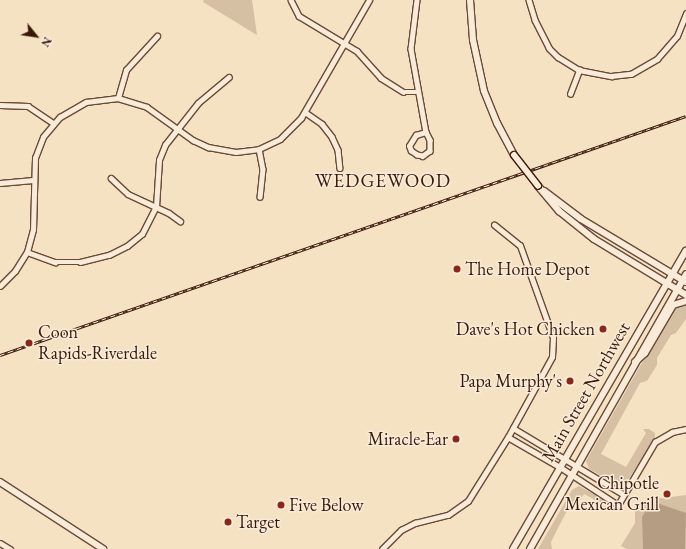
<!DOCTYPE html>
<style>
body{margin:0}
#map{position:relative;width:686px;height:549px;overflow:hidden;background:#f5e2c3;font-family:"EB Garamond",serif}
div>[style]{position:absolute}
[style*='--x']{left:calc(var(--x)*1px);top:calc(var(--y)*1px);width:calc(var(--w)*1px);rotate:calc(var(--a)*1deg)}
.green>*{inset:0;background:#d5c0a4}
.water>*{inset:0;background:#b59d84}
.roads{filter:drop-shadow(1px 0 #694a38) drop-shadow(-1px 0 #694a38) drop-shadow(0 1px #694a38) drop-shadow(0 -1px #694a38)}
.street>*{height:4.5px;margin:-2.25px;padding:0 2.25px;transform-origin:2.25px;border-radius:2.25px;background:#f8ecd8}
.secondary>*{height:6px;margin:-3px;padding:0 3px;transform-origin:3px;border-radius:3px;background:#f8ecd8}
.rail>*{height:3px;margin-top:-1.5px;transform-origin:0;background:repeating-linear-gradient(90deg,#f8ecd8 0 4.5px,#3a180a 0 9px);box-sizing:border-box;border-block:1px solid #3a180a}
.bridges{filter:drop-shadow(1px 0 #3a180a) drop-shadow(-1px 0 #3a180a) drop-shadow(0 1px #3a180a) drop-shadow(0 -1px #3a180a)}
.secondary-bridge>*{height:6px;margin:-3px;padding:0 3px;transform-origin:3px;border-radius:3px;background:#f8ecd8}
.dots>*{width:11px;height:11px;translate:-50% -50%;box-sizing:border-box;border:2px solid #f8ecd8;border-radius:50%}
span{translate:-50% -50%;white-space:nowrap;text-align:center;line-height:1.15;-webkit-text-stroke:3px #f8ecd8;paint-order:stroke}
.poi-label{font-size:18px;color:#3a180a}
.left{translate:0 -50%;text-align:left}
.right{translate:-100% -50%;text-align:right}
.street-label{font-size:18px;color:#3a180a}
.neighbourhood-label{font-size:19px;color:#3a180a;letter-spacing:1px}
.north{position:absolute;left:16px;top:16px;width:40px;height:40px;-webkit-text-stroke:3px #f8ecd8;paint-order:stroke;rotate:120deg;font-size:11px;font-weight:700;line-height:16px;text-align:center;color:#3a180a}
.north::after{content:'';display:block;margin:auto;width:14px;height:18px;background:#3a180a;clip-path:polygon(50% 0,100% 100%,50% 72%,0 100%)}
</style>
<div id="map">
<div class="green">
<i style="clip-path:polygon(204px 0,252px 0,257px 35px,203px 2px)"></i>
<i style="clip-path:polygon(686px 304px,686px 319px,676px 333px,671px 335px,657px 358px,657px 365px,647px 381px,640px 383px,601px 454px,626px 467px,646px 433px,643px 429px,649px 429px,655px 433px,655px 439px,627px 481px,622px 485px,616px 484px,589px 469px,586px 461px,664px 324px,678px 306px)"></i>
<i style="clip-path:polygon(579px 486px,606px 501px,610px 508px,584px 494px,577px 505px,568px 509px,559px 526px,551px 542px,552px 549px,538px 549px,572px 490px)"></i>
<i style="clip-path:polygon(686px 495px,686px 549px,627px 549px,621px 546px,635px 523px,635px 511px,641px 501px)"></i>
</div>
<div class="water">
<i style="clip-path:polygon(657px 503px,686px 513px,685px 549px,643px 549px,642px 517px,648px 507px)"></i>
</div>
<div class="roads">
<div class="street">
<i style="--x:291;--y:0;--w:18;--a:63"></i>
<i style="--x:299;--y:16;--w:68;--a:31.1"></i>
<i style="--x:357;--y:51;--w:36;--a:48"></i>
<i style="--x:381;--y:78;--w:26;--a:32"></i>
<i style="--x:403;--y:92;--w:14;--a:0"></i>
<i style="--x:417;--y:0;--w:49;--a:97"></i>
<i style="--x:411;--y:49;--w:84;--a:79.8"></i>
<i style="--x:529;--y:0;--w:21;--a:73"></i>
<i style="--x:535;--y:20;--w:31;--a:63"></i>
<i style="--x:549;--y:48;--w:13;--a:45"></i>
<i style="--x:558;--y:57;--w:25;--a:32"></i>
<i style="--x:579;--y:70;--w:33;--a:11"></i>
<i style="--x:611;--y:76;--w:20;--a:-6"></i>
<i style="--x:631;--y:74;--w:30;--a:-30"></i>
<i style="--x:657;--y:59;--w:30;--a:-49"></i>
<i style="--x:677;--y:36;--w:24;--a:-68"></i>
<i style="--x:570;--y:94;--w:26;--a:-69"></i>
<i style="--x:118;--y:98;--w:29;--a:-74"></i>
<i style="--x:126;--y:70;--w:46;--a:-47.6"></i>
<i style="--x:0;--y:105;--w:28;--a:2"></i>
<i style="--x:28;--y:106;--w:30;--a:34"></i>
<i style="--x:305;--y:112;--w:21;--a:35"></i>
<i style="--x:322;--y:124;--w:16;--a:52"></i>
<i style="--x:332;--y:137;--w:14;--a:65"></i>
<i style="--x:338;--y:150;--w:18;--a:84"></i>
<i style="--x:426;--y:132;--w:9;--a:63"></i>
<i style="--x:430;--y:140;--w:11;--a:90"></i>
<i style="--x:430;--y:151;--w:9;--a:144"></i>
<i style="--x:423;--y:156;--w:6;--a:-171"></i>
<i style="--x:417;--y:155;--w:7;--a:-146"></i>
<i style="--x:411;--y:151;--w:5;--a:-112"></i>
<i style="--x:409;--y:146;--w:13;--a:-58"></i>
<i style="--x:416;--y:135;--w:10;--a:-17"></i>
<i style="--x:259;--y:149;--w:20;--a:79"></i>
<i style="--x:263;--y:169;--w:28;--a:96"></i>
<i style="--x:111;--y:178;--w:23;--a:43"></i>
<i style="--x:128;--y:194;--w:45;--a:24.9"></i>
<i style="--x:169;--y:213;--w:14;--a:36"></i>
<i style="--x:0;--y:183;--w:33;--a:-5"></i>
<i style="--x:27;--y:252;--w:30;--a:20"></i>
<i style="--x:55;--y:262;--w:25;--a:0"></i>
<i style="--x:80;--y:262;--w:30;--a:-14"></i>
<i style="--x:109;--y:255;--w:20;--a:-27"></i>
<i style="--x:127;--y:246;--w:19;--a:-39"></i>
<i style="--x:142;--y:234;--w:30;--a:-63"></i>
<i style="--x:156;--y:207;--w:47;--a:-86.3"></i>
<i style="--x:159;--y:160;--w:16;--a:-68"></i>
<i style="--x:165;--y:145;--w:53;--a:-51.8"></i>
<i style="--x:198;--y:103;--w:40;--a:-40"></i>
<i style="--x:0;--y:286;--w:21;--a:-45"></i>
<i style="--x:15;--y:271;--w:22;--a:-58"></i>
<i style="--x:27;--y:252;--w:23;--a:-75"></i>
<i style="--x:33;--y:230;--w:72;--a:-88.4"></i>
<i style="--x:35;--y:158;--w:22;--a:-69"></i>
<i style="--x:43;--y:137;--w:26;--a:-50"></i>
<i style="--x:60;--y:117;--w:30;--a:-30"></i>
<i style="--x:86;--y:102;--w:32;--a:-7"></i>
<i style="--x:118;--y:98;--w:30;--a:17"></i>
<i style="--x:147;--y:107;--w:57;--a:35.7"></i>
<i style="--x:193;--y:140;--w:17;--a:25"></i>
<i style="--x:208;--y:147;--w:28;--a:10"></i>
<i style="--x:236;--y:152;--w:23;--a:-7"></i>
<i style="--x:259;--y:149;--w:23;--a:-25"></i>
<i style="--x:280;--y:139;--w:30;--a:-45"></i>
<i style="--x:301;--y:118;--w:136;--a:-60"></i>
<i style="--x:513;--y:428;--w:128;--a:31"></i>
<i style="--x:508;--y:437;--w:60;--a:30"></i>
<i style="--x:560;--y:467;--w:69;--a:33.2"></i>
<i style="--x:618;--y:505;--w:73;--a:-59.6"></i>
<i style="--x:655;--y:442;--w:20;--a:-30"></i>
<i style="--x:672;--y:432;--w:14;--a:-12"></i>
<i style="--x:0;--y:543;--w:12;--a:31"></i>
<i style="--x:382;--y:549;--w:27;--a:-45"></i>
<i style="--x:401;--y:530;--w:16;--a:-27"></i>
<i style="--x:415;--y:523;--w:34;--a:-14"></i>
<i style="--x:448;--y:515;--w:24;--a:-35"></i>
<i style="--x:468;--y:501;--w:75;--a:-58"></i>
<i style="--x:508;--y:437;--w:91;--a:-61.2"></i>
<i style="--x:552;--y:357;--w:19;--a:-87"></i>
<i style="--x:553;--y:338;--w:98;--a:-109.7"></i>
<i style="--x:520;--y:246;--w:33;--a:-141"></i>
</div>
<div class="secondary">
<i style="--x:470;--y:0;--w:40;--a:85.7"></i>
<i style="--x:473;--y:40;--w:52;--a:77.8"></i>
<i style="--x:484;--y:91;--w:35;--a:68"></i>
<i style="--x:497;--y:123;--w:36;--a:62"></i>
<i style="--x:538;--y:186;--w:33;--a:50"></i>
<i style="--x:559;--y:211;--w:45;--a:38.7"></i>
<i style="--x:594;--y:239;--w:108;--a:31.3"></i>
<i style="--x:544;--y:191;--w:46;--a:37.1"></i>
<i style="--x:581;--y:219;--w:122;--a:31"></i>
<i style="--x:635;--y:362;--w:13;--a:-42"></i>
<i style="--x:645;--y:353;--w:56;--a:-59.7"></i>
<i style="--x:673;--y:305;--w:14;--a:-17"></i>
<i style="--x:0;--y:482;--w:123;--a:33"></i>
<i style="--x:513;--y:549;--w:345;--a:-59.9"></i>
<i style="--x:530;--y:549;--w:316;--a:-60.4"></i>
</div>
</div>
<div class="rail">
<i style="--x:0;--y:355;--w:726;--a:-19.21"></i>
</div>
<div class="bridges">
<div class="secondary-bridge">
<i style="--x:514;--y:155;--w:39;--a:52"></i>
</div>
</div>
<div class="dots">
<i style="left:457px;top:269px;background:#8f2418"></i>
<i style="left:603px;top:329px;background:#8f2418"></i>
<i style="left:29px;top:343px;background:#8f2418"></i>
<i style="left:570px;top:381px;background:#8f2418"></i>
<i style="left:456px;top:439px;background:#8f2418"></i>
<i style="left:667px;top:494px;background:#8f2418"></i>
<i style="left:281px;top:505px;background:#8f2418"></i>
<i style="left:228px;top:522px;background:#8f2418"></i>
</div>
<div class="poi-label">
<span class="left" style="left:465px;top:269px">The Home Depot</span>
<span class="right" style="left:595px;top:329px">Dave's Hot Chicken</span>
<span class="left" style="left:38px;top:343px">Coon<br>Rapids-Riverdale</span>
<span class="right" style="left:562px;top:381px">Papa Murphy's</span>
<span class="right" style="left:448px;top:439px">Miracle-Ear</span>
<span class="right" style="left:659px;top:494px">Chipotle<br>Mexican Grill</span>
<span class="left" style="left:289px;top:505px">Five Below</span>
<span class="left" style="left:236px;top:522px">Target</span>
</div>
<div class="street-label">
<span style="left:586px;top:392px;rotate:-60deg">Main Street Northwest</span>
</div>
<div class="neighbourhood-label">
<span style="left:383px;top:181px">WEDGEWOOD</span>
</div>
<div class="north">N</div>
</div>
